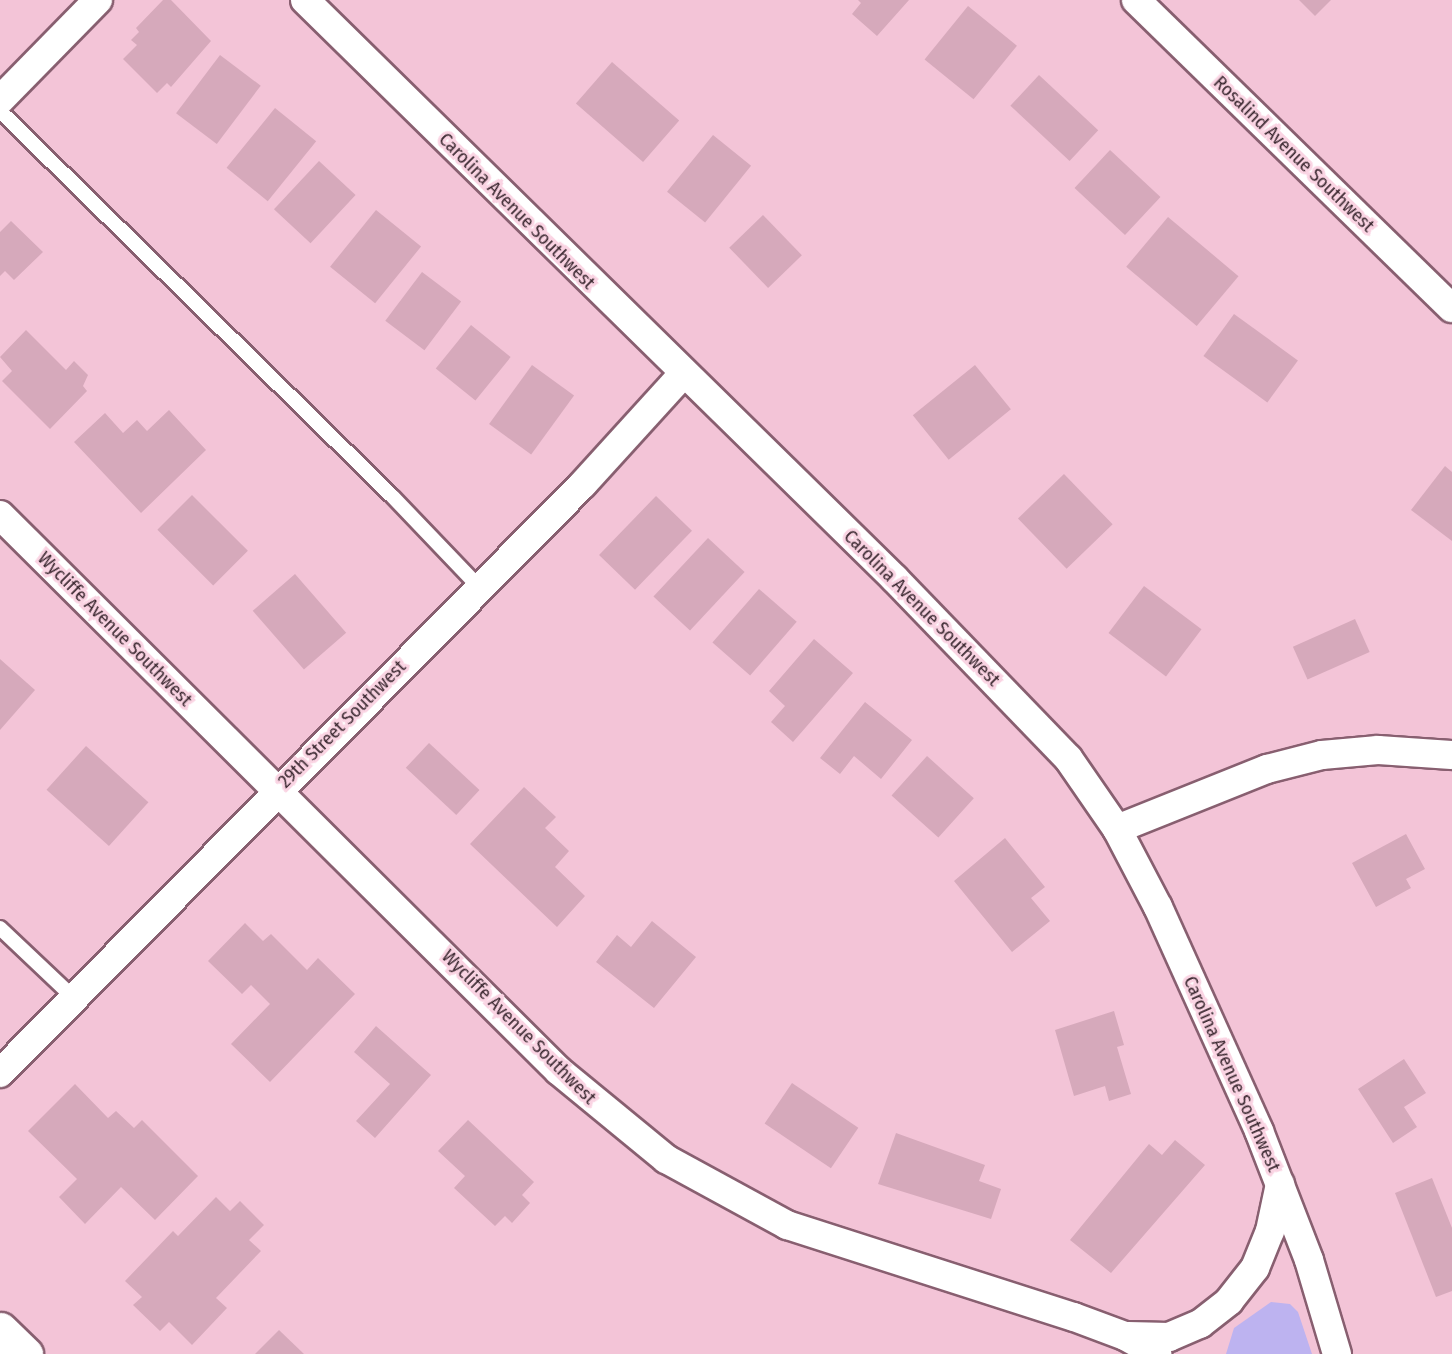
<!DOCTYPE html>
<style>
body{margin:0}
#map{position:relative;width:1452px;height:1354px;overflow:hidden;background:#f3c4d7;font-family:"Fira Sans Condensed",sans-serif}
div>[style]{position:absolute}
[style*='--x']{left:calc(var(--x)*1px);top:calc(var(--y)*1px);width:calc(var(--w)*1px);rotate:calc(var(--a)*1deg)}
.green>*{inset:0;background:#bdb3f0}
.building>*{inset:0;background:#d6a9bb;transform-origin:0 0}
.roads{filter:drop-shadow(2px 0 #885f70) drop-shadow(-2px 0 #885f70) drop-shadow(0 2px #885f70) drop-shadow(0 -2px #885f70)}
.service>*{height:14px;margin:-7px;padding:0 7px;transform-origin:7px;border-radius:7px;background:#fff}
.minor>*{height:28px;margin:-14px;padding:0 14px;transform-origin:14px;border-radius:14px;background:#fff}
.tertiary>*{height:35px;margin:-17.5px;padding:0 17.5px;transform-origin:17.5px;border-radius:17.5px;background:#fff}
span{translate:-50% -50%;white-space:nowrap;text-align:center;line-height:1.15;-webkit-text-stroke:6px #fad4e3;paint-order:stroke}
.street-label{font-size:19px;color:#38262e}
</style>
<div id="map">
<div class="green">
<i style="clip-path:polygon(1271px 1302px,1290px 1304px,1298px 1312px,1312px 1354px,1226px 1354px,1234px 1328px)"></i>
</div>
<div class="building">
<i style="clip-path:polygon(163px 0,171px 0,211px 41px,171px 87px,167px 83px,157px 93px,123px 59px,137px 45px,131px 40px,139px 32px,136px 28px)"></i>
<i style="clip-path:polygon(858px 0,909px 0,877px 36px,852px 14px,861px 3px)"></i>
<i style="clip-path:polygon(1299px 0,1331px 0,1315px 16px)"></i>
<i style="left:968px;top:6px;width:63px;height:69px;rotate:39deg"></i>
<i style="left:220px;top:55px;width:51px;height:73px;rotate:37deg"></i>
<i style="left:612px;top:62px;width:89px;height:55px;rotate:41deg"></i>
<i style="left:1039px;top:75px;width:81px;height:42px;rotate:43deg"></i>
<i style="left:275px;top:108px;width:53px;height:77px;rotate:39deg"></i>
<i style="left:713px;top:135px;width:49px;height:73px;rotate:39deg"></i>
<i style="left:1110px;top:150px;width:69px;height:52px;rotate:43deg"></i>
<i style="left:319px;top:161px;width:50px;height:66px;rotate:43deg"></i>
<i style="left:376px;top:210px;width:58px;height:73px;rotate:39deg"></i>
<i style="left:763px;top:215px;width:56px;height:47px;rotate:46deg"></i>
<i style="left:1168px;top:217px;width:92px;height:65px;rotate:40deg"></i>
<i style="clip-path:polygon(11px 221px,43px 252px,14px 280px,5px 271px,0 276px,0 232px)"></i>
<i style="left:422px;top:272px;width:49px;height:61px;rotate:37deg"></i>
<i style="left:1234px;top:314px;width:79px;height:52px;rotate:36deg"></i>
<i style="left:471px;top:325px;width:51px;height:56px;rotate:39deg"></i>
<i style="clip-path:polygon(26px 330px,66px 370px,74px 361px,88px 375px,83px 386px,87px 391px,50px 429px,2px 381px,12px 371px,0 357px)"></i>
<i style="left:532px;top:365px;width:52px;height:73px;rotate:36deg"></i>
<i style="left:975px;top:365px;width:57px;height:80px;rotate:51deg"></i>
<i style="clip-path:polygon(169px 410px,206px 450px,141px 513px,74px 442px,105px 413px,123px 433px,137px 420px,147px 431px)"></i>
<i style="clip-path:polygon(1445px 466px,1452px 472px,1452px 541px,1411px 510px)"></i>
<i style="left:1064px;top:474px;width:70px;height:64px;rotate:46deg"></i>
<i style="left:192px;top:495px;width:79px;height:49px;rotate:45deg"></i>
<i style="left:656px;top:496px;width:50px;height:82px;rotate:44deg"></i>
<i style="left:708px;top:538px;width:50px;height:80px;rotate:43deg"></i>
<i style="left:295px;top:574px;width:78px;height:56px;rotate:49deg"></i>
<i style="left:1144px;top:586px;width:72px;height:59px;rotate:37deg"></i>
<i style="left:759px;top:589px;width:50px;height:71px;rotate:41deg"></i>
<i style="left:1355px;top:619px;width:36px;height:68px;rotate:66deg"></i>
<i style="clip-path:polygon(814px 639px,853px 673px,793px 742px,771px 722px,785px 706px,769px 691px)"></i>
<i style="clip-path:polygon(0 659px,35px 690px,0 730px)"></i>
<i style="clip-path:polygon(865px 702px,912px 740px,881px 779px,854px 756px,840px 774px,820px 758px)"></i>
<i style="left:429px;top:743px;width:69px;height:34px;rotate:43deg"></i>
<i style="left:86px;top:746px;width:84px;height:59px;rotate:42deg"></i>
<i style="left:927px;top:756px;width:63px;height:53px;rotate:42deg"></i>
<i style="clip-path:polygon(524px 787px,556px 817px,545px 828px,569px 851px,555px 867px,585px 896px,557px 927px,470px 844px)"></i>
<i style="clip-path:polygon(1406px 834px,1425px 869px,1406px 879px,1411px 888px,1376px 907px,1352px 863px)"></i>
<i style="clip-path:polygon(1005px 838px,1045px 887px,1031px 898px,1050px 921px,1012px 952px,954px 881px)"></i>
<i style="clip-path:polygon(652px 921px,696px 957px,654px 1008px,596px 962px,617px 935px,631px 947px)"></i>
<i style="clip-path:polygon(245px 923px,263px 941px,271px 934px,307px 970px,318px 958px,355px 994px,270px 1082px,231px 1044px,270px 1004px,251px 985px,242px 994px,208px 961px)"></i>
<i style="clip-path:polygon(1114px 1011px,1124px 1045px,1117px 1047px,1131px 1094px,1109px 1101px,1105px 1086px,1074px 1096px,1055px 1030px)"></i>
<i style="clip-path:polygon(376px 1026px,431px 1075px,375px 1138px,356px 1121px,390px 1084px,354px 1052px)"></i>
<i style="clip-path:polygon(1404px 1059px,1426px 1093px,1404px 1107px,1417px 1127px,1393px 1143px,1358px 1089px)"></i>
<i style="left:792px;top:1083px;width:80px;height:49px;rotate:34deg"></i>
<i style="clip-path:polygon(75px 1084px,108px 1118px,116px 1111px,134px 1128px,142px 1120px,198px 1176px,155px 1220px,121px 1187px,85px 1224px,59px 1197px,77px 1179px,28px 1131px)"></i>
<i style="clip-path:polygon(468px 1120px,534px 1182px,522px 1195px,530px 1203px,512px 1223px,505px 1216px,495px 1226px,454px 1188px,465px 1176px,438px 1151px)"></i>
<i style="clip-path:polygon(896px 1133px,985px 1165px,979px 1181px,1001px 1189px,991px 1219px,878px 1184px)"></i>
<i style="clip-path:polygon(1175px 1140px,1205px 1165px,1111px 1273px,1070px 1240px,1149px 1144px,1162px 1155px)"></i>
<i style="clip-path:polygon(1432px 1178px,1452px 1228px,1452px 1291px,1436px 1297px,1395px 1193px)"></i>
<i style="clip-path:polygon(216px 1197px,230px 1211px,240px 1201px,264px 1225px,249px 1240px,261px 1251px,216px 1298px,227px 1308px,192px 1345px,169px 1322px,160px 1331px,133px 1305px,142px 1297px,125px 1281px,173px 1231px,178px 1236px)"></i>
<i style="clip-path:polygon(279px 1330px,304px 1354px,255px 1354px)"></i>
</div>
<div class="roads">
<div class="service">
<i style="--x:0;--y:111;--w:551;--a:44.49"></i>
<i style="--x:393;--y:497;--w:124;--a:46.3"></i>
<i style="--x:0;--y:928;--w:102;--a:43.4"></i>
</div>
<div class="minor">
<i style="--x:305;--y:0;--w:827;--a:44.46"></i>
<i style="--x:895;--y:579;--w:249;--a:46"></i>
<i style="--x:1068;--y:758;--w:86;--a:55.4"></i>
<i style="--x:1117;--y:829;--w:88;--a:62.3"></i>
<i style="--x:1158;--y:907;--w:246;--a:65.7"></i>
<i style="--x:1259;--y:1131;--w:138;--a:68.8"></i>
<i style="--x:1309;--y:1260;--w:98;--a:73.4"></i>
<i style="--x:1136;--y:0;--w:441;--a:44.3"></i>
<i style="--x:0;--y:100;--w:140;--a:-45.6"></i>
<i style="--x:0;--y:515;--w:788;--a:44.85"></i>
<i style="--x:559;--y:1071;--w:139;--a:39.4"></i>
<i style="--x:666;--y:1159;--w:138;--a:28.6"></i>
<i style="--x:787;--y:1225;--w:301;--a:17.8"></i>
<i style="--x:1074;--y:1317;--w:54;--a:20.4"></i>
<i style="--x:1125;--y:1336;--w:37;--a:29"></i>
<i style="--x:1117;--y:829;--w:162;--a:-21.8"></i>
<i style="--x:1267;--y:769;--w:57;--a:-14.3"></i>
<i style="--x:1322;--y:755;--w:56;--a:-5.1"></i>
<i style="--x:1378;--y:750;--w:74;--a:3.9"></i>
<i style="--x:0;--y:1073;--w:829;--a:-45.29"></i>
<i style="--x:583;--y:484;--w:150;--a:-47.7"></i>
<i style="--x:1128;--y:1336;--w:41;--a:1.4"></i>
<i style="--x:1169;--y:1337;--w:34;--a:-23"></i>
<i style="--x:1200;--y:1324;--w:37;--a:-38"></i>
<i style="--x:1229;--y:1301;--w:42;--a:-51.8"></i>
<i style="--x:1255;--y:1268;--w:40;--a:-68"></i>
<i style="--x:1270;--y:1231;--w:48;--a:-78"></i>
</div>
<div class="tertiary">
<i style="--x:0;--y:1330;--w:35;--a:44"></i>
</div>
</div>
<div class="street-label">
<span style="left:1294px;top:154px;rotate:44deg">Rosalind Avenue Southwest</span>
<span style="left:517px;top:211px;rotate:45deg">Carolina Avenue Southwest</span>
<span style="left:922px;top:608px;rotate:45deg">Carolina Avenue Southwest</span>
<span style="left:115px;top:629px;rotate:45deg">Wycliffe Avenue Southwest</span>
<span style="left:342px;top:724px;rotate:-45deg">29th Street Southwest</span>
<span style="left:519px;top:1027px;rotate:45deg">Wycliffe Avenue Southwest</span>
<span style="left:1232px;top:1074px;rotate:66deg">Carolina Avenue Southwest</span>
</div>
</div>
